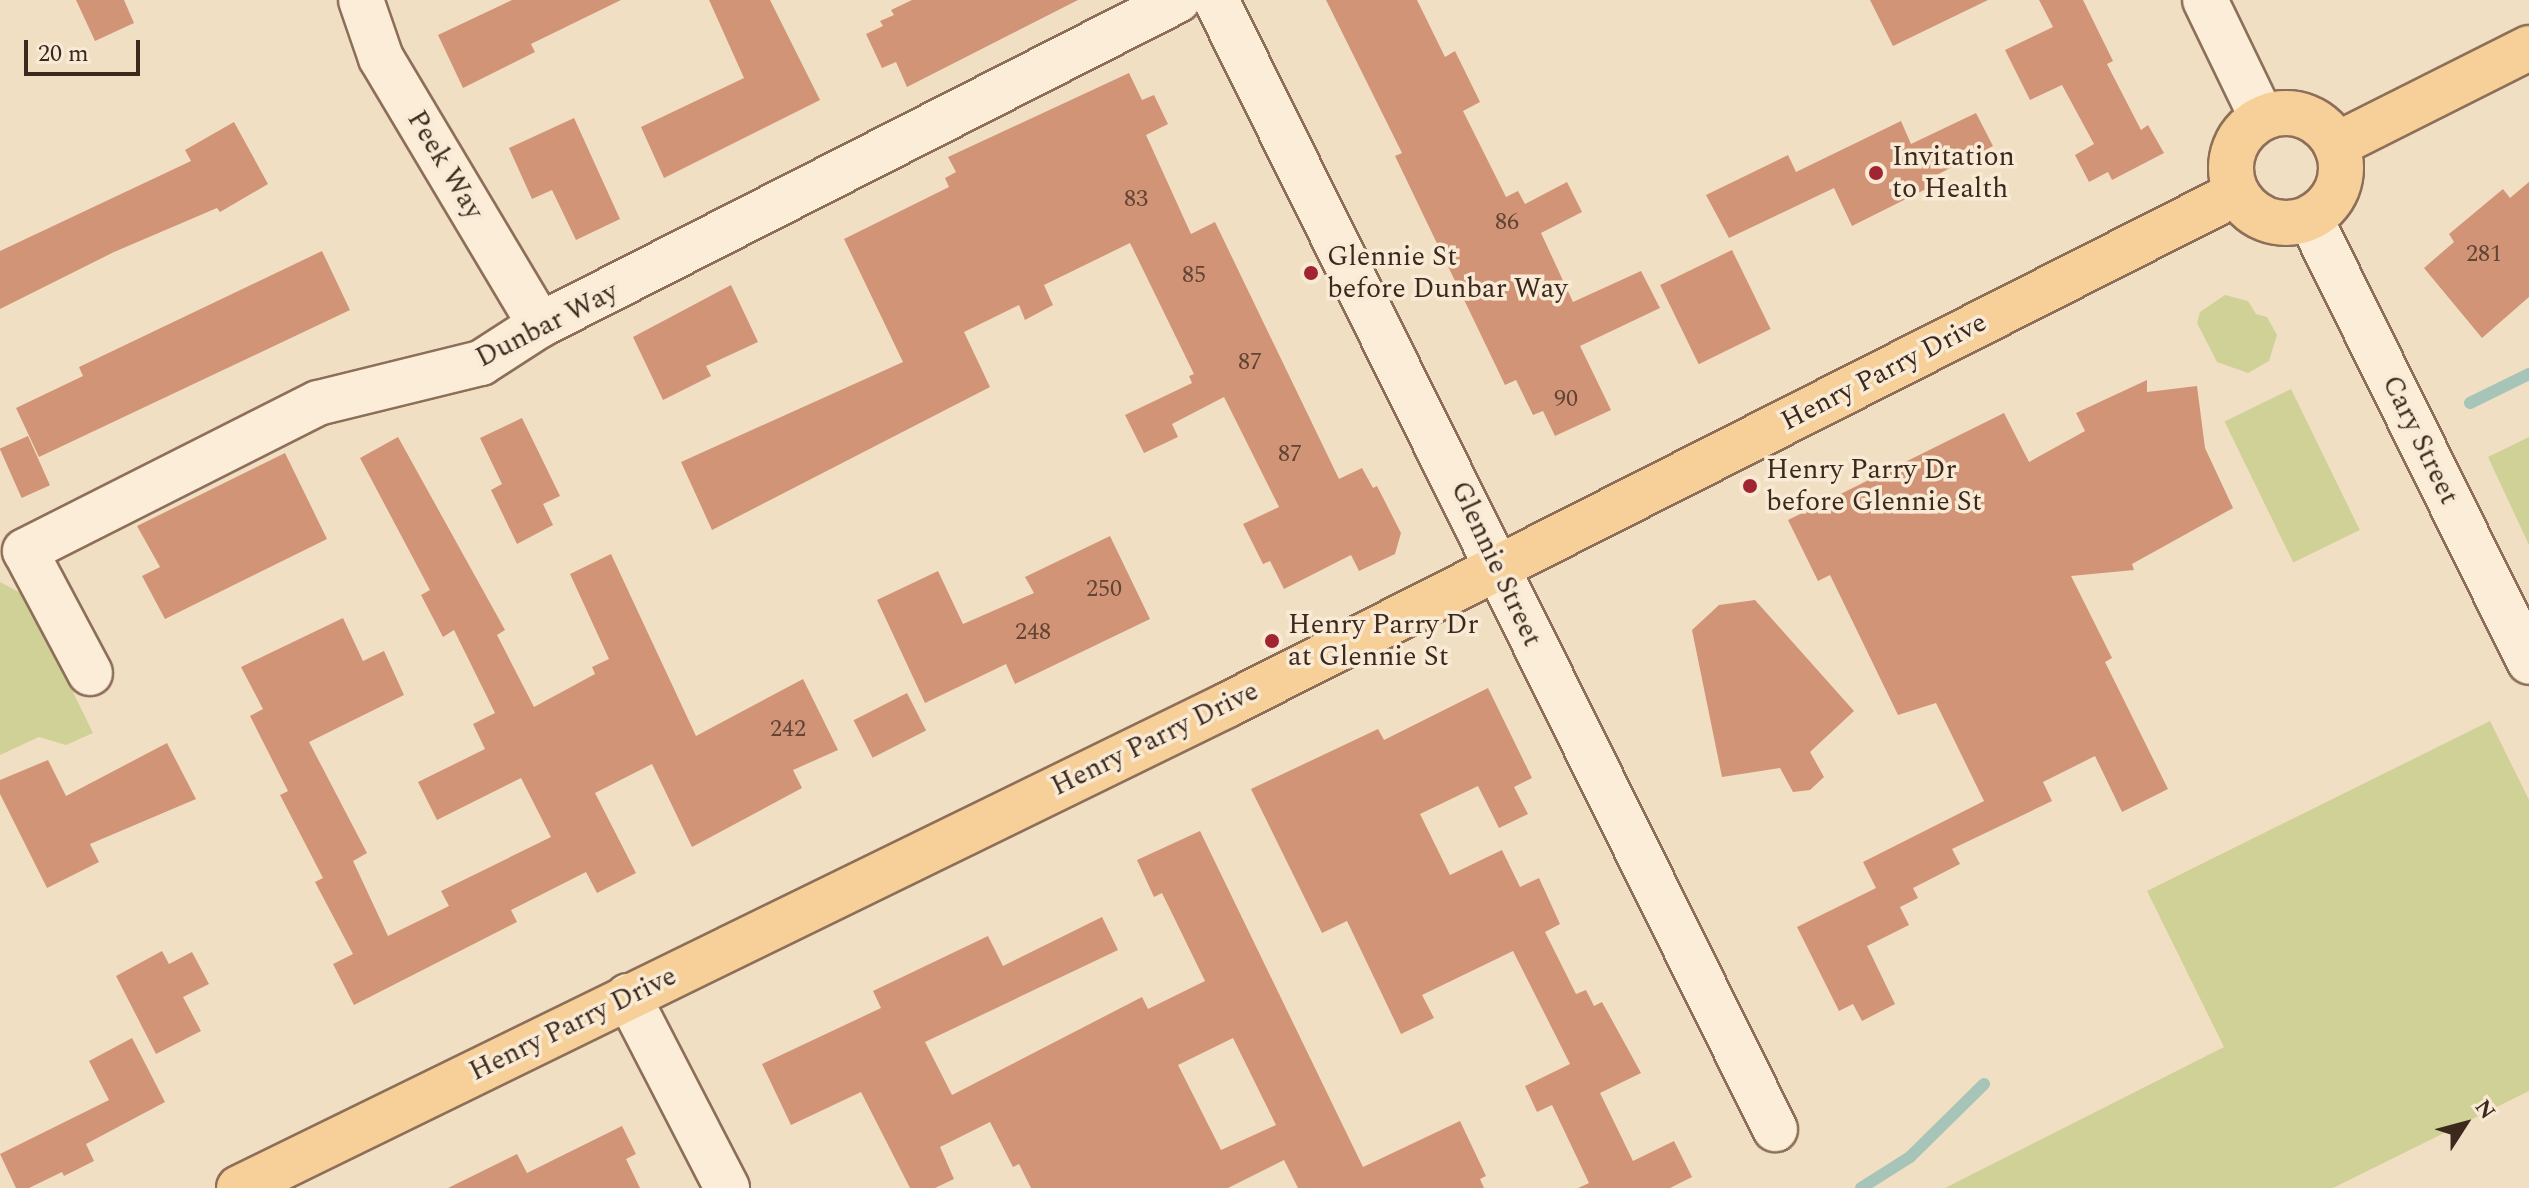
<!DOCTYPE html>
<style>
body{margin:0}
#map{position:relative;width:2529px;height:1188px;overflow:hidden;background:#f1dfc4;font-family:Spectral,serif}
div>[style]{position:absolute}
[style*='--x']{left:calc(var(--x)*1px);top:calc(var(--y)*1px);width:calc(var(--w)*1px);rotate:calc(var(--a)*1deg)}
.green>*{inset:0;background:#cfd196;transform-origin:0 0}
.stream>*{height:12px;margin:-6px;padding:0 6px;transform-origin:6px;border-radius:6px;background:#a6c4b8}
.building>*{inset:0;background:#d29477;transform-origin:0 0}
.roads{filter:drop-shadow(2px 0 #8d6f59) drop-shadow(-2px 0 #8d6f59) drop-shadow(0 2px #8d6f59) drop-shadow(0 -2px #8d6f59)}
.minor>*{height:44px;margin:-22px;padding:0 22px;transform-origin:22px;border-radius:22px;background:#fbedd8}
.major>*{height:44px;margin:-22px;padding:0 22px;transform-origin:22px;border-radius:22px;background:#f7d099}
.major>.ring{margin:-22px;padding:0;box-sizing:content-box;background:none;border:44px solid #f7d099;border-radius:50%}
.dots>*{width:22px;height:22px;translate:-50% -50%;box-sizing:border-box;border:4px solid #f8ead4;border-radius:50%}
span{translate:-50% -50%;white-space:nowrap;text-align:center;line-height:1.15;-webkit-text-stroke:7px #f8ead4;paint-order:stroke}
.number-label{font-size:24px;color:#624434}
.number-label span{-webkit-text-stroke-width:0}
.poi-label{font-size:28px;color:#3c291e}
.left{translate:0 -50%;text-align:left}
.street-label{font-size:28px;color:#3c291e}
.north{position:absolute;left:2425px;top:1084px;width:80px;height:80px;-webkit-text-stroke:6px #f8ead4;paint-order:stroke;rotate:54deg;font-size:22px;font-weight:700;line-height:32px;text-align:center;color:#3c291e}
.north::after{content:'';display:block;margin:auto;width:28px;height:36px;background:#3c291e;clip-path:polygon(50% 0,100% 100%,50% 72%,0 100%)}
.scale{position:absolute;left:24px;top:40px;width:116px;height:36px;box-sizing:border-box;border:4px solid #3c291e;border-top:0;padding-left:10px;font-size:24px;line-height:28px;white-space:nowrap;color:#3c291e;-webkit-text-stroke:6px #f8ead4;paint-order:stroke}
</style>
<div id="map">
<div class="green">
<i style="clip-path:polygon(2225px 295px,2248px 301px,2256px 314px,2267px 317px,2277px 335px,2269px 361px,2248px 373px,2217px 362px,2197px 323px,2200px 312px)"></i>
<i style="left:2291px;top:389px;width:157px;height:74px;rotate:64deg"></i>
<i style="clip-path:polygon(2529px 437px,2529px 545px,2488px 457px)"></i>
<i style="clip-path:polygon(0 582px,26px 596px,93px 733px,66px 745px,39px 737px,0 755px)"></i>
<i style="clip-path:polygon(2490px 721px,2529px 800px,2529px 1091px,2333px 1188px,1945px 1188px,2224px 1047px,2147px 891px)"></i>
</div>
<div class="stream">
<i style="--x:2470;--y:403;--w:66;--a:-26.2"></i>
<i style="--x:1861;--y:1188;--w:58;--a:-32.3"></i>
<i style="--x:1910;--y:1157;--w:104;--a:-44.6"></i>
</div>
<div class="building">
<i style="clip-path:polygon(76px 0,124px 0,134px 23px,95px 41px)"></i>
<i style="clip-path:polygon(512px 0,621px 0,531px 44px,535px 52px,463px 88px,438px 35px)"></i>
<i style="clip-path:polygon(709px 0,770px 0,820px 100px,664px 178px,641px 127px,744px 78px)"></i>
<i style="clip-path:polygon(912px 0,1078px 0,907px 87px,896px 62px,882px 68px,866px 34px,883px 26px,880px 21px,894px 15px,891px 10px)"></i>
<i style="clip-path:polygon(1326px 0,1417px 0,1445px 57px,1455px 51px,1480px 102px,1463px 111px,1506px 197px,1518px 191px,1525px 204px,1567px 182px,1582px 212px,1541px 233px,1573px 302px,1641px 271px,1660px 308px,1580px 346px,1611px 410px,1555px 436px,1543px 411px,1533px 415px,1516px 380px,1505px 385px,1395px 156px,1402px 153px)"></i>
<i style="clip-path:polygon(1870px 0,1988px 0,1893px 46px)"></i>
<i style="clip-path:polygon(2039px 0,2083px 0,2113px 61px,2107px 64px,2141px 130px,2148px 125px,2164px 153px,2112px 180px,2108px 172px,2089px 182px,2075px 155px,2094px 144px,2062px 85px,2030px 100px,2005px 50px,2053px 27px)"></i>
<i style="clip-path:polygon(1129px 73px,1142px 100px,1154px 95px,1168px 124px,1146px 135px,1191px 234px,1215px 222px,1339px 479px,1362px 468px,1373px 488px,1377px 486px,1401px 533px,1395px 554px,1359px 571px,1351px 555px,1284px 589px,1270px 561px,1263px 564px,1243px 524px,1279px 507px,1224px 397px,1172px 424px,1178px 437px,1144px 453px,1125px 415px,1192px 383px,1189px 376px,1194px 374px,1130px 243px,1044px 285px,1053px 305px,1025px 320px,1019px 305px,964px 332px,990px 387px,712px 530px,681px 462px,903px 362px,844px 239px,949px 187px,945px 178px,956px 172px,948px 157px)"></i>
<i style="clip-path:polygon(1976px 113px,1993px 146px,1927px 180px,1930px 187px,1852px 226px,1834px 188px,1729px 238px,1706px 195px,1788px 155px,1796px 172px,1901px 121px,1911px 144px)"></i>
<i style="clip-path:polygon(574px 118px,620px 219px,576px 240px,552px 190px,532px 199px,509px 148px)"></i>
<i style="clip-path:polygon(234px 122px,268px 184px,220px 212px,217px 208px,114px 252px,0 309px,0 251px,191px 161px,185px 150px)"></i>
<i style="clip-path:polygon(2529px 182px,2529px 297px,2482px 338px,2424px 268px,2454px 242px,2449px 234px,2503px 189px,2510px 198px)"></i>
<i style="left:1732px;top:250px;width:88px;height:80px;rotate:64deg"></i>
<i style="clip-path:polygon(322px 251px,350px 310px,39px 457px,16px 408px,83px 376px,79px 367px)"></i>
<i style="clip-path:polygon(731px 285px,758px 342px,706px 366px,711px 376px,663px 400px,633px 337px)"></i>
<i style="clip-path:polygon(2147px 380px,2147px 392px,2197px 386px,2205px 448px,2233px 508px,2132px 564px,2134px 570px,2071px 576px,2112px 658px,2105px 662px,2168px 789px,2122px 812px,2095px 756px,2043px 782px,2052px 801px,1952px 849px,1960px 864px,1913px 888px,1918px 898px,1900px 907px,1909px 925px,1867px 946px,1895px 1004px,1862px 1021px,1853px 1004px,1839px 1011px,1797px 927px,1876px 888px,1863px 862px,1984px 801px,1936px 703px,1898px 715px,1830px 575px,1818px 581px,1788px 520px,2004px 413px,2029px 462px,2085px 431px,2076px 413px)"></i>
<i style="clip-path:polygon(522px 418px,560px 496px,543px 504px,553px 525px,517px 544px,491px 490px,502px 484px,480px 438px)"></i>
<i style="left:28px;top:436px;width:54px;height:31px;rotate:66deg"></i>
<i style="clip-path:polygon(398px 437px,505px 630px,497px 635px,534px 707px,595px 674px,592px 667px,609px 659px,570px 574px,611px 554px,696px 736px,803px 679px,838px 750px,793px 770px,802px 788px,692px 847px,652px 764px,595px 793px,636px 873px,597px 893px,586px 872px,511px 910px,517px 922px,354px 1005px,333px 964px,353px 954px,315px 882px,323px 878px,280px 795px,288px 791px,250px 716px,263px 709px,241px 667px,343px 618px,363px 661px,384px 651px,404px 695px,309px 742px,367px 853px,353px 861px,388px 936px,449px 906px,441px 891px,551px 837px,521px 778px,437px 820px,418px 782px,485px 749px,473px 724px,495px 713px,454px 630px,443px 637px,421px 595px,430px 590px,360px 458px)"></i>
<i style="clip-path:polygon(285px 453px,327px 539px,165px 619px,142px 576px,160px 567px,137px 526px)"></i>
<i style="clip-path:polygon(1110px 536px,1150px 619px,1015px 684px,1006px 664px,925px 703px,877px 600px,938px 571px,963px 624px,1034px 593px,1025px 577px)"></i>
<i style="clip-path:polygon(1755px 600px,1854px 711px,1810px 752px,1824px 777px,1810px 790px,1793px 792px,1780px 768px,1722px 777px,1692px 630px,1719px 605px)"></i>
<i style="clip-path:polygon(1488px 688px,1532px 778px,1514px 787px,1528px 814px,1499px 828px,1478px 786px,1420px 814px,1450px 875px,1502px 850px,1520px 887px,1539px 878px,1560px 924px,1545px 932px,1576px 994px,1586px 990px,1594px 1006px,1602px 1002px,1641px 1073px,1600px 1093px,1633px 1161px,1674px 1141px,1692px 1177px,1670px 1188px,1578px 1188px,1589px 1183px,1552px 1105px,1537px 1112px,1525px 1086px,1570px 1064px,1513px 951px,1422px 995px,1434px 1018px,1401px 1034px,1347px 921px,1322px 933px,1251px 789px,1378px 729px,1384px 740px)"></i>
<i style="left:907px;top:693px;width:42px;height:60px;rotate:63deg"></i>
<i style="clip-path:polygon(167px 743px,196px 799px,90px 844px,99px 862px,47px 888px,0 794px,0 780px,48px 760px,66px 796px)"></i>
<i style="clip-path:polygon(evenodd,1200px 831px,1363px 1167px,1460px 1121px,1486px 1176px,1480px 1179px,1484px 1188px,1298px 1188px,1284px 1160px,1228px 1188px,1031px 1188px,1019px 1164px,1013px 1167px,990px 1122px,940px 1147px,954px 1179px,935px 1188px,910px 1188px,861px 1092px,791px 1125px,762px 1064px,881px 1008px,873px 991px,988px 936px,1003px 966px,1102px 917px,1118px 950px,925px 1042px,952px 1095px,1142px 997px,1148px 1009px,1205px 981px,1162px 893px,1154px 897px,1137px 860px,1200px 831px,1233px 1038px,1276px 1125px,1221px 1150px,1178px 1065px,1233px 1038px)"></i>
<i style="clip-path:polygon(162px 951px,169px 964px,192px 952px,209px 984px,183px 997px,201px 1031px,156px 1054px,116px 976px)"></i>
<i style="clip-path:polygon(132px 1038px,165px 1102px,86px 1144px,94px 1161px,64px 1176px,62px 1172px,29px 1188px,16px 1188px,0 1154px,109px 1100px,89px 1061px)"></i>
<i style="clip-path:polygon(622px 1126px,636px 1154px,626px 1159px,640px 1188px,448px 1188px,517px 1154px,527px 1173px)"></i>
</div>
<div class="roads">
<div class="minor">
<i style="--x:361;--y:0;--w:61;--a:71"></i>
<i style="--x:381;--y:58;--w:311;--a:59.2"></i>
<i style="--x:1216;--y:0;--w:1260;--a:63.66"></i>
<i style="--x:2205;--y:0;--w:131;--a:64.2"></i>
<i style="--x:2310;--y:218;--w:495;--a:63.7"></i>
<i style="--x:90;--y:673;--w:138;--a:-118"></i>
<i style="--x:25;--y:551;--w:328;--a:-26.8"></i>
<i style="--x:318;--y:403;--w:168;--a:-13.8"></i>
<i style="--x:481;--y:363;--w:70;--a:-32.8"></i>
<i style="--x:540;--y:325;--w:716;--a:-26.99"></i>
<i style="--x:628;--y:996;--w:216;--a:62.7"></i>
</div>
<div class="major">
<i class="ring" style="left:2231px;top:113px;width:66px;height:66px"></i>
<i style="--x:2336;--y:145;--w:216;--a:-26.7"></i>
<i style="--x:239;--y:1188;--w:1100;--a:-26.05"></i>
<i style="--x:1227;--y:705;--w:1132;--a:-26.88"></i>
</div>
</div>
<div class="dots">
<i style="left:1876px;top:173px;background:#a12431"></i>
<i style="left:1311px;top:273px;background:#a12431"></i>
<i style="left:1750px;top:486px;background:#a12431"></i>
<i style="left:1272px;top:641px;background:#a12431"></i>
</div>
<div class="number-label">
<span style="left:1136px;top:200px">83</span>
<span style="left:1507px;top:223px">86</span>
<span style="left:2484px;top:255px">281</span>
<span style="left:1194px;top:276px">85</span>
<span style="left:1250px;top:363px">87</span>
<span style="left:1566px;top:400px">90</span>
<span style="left:1290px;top:455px">87</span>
<span style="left:1104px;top:590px">250</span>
<span style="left:1033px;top:633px">248</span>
<span style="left:788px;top:730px">242</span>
</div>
<div class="poi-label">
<span class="left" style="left:1892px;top:173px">Invitation<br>to Health</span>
<span class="left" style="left:1327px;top:273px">Glennie St<br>before Dunbar Way</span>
<span class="left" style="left:1766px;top:486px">Henry Parry Dr<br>before Glennie St</span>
<span class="left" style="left:1288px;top:641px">Henry Parry Dr<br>at Glennie St</span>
</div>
<div class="street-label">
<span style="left:445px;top:165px;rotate:59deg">Peek Way</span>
<span style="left:547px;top:325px;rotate:-27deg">Dunbar Way</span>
<span style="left:1884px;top:372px;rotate:-27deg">Henry Parry Drive</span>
<span style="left:2420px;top:440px;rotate:64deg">Cary Street</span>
<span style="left:1496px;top:564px;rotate:65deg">Glennie Street</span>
<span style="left:1155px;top:739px;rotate:-26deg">Henry Parry Drive</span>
<span style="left:573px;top:1024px;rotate:-26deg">Henry Parry Drive</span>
</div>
<div class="north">N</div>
<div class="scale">20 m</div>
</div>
